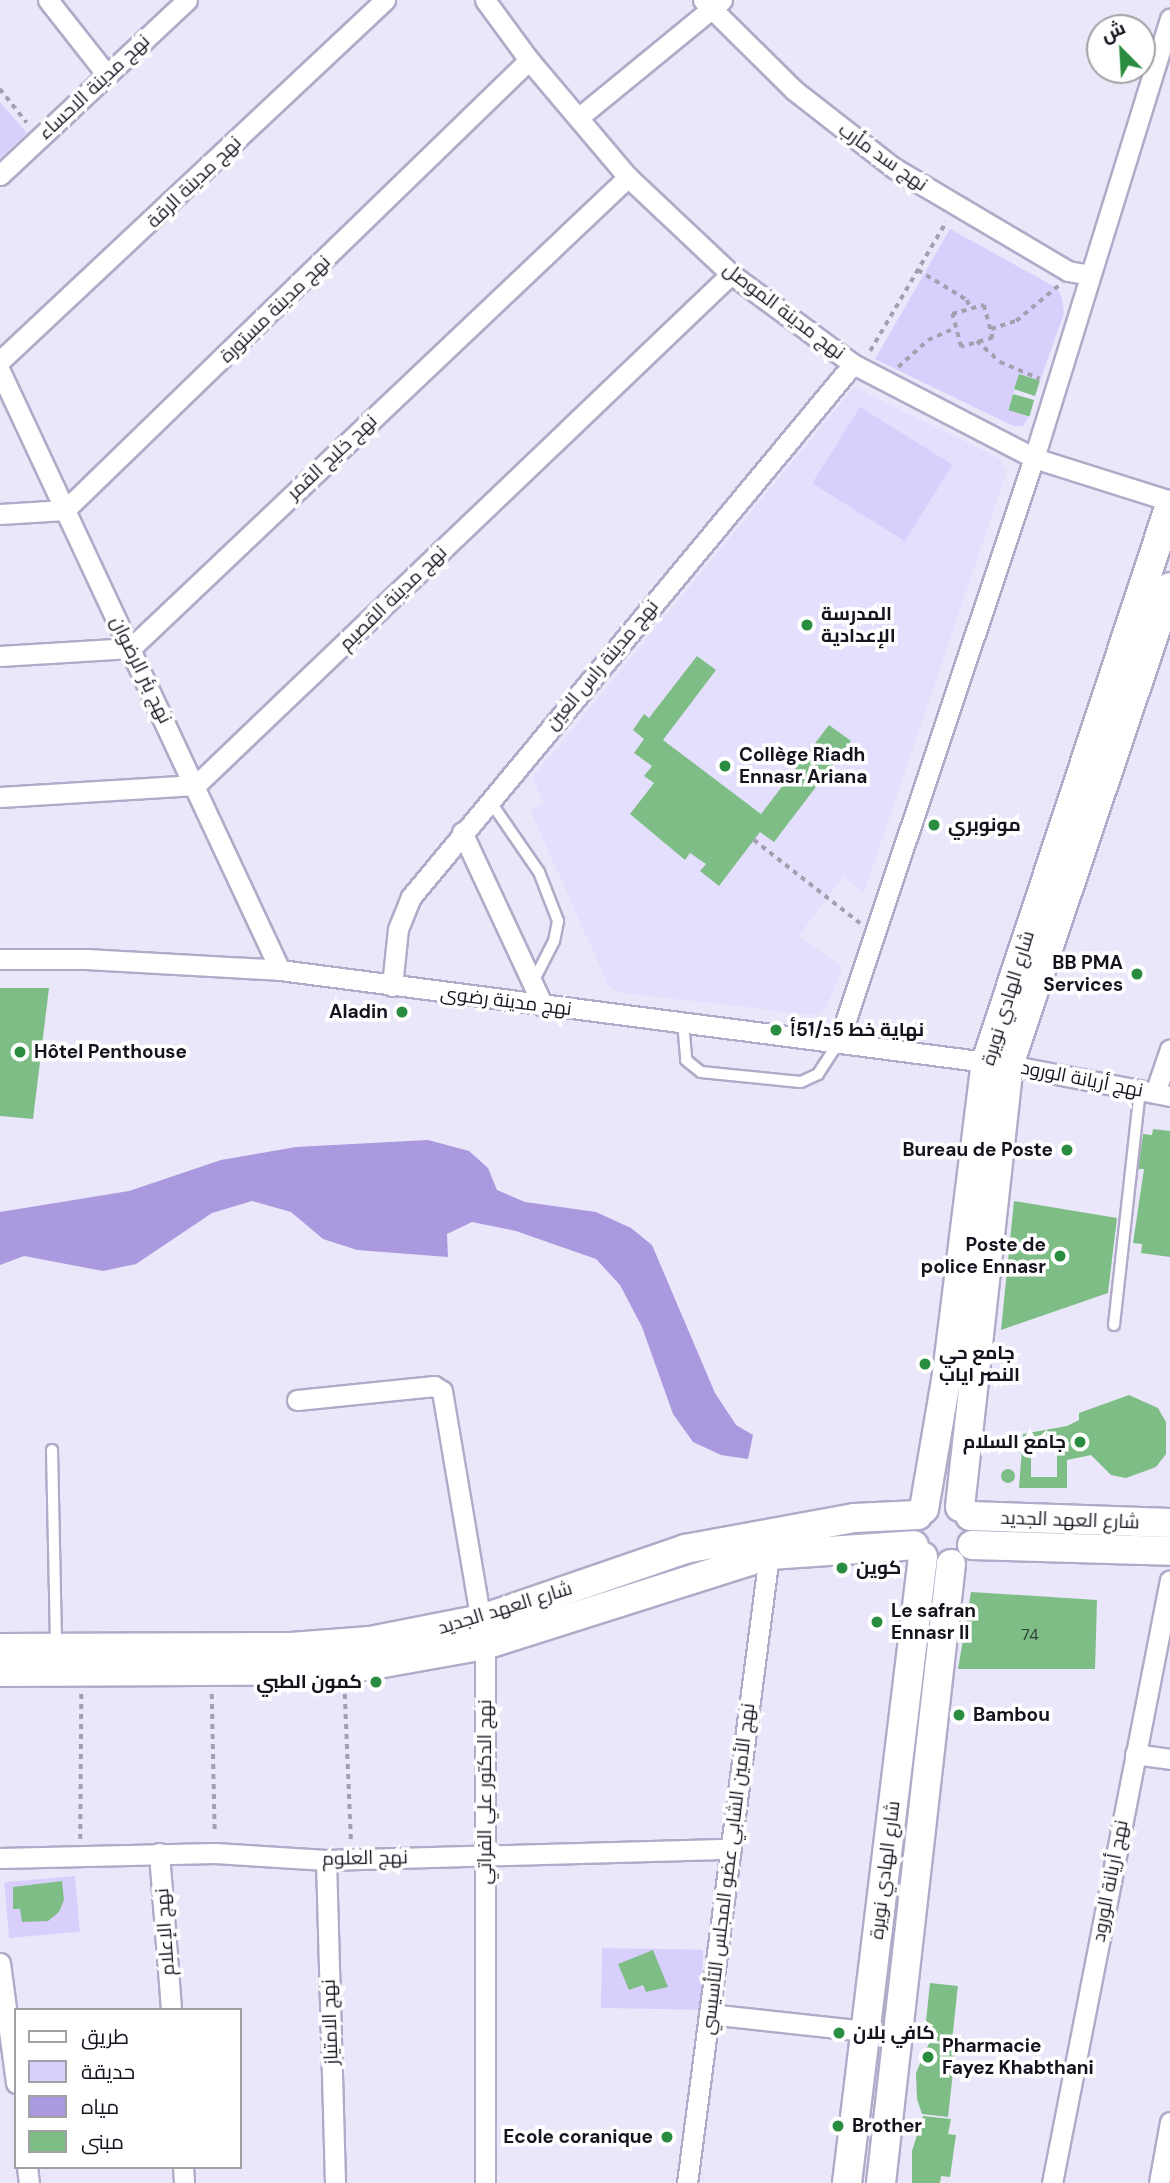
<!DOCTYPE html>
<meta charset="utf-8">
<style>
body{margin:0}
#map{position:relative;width:1170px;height:2183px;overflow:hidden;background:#ebe7fa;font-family:"DM Sans",Cairo,sans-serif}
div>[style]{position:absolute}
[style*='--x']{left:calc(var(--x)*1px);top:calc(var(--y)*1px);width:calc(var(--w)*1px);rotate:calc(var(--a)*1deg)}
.built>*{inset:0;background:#e5dffe}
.green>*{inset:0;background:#d9cffd;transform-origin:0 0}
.water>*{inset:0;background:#aa99de}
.building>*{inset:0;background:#7fbd86;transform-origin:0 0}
.round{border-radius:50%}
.path>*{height:3.5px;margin-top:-1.75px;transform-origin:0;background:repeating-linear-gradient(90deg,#a29faf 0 5px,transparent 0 10px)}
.roads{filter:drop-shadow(2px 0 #b1aac8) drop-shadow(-2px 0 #b1aac8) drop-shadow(0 2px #b1aac8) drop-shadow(0 -2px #b1aac8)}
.lane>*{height:10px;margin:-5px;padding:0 5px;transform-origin:5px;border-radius:5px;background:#fff}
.street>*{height:19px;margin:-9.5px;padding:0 9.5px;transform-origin:9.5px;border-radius:9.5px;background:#fff}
.secondary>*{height:28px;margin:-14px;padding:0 14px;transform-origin:14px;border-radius:14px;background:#fff}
.dots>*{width:19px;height:19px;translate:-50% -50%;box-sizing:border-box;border:4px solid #fff;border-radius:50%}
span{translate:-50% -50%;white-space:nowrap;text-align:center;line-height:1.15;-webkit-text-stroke:7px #fff;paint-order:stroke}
.number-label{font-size:16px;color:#303e38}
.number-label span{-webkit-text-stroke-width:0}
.street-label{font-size:19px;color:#15131e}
.poi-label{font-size:19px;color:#15131e;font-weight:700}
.left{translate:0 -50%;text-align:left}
.right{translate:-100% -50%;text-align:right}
.legend{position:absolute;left:14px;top:2008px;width:228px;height:161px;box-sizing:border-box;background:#fff;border:2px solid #a1a1a5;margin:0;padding:9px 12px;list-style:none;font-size:21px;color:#15131e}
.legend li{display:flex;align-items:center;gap:14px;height:35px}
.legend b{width:35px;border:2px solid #a1a1a5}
.north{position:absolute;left:1086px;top:14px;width:70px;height:70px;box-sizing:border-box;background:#fff;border:2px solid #a1a1a5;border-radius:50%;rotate:336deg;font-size:19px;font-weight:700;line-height:28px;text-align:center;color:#15131e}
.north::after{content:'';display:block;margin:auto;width:24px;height:32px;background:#2a8c3f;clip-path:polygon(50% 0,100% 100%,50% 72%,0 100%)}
</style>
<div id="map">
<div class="built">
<i style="clip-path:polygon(854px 387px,999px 458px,1007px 471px,864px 893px,843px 877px,799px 936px,843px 967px,825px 1010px,816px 1015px,622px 993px,609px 987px,530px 810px,544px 803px,532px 778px)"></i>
</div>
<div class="green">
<i style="clip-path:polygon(0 102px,27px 133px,0 158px)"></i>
<i style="clip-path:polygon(950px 229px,1057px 288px,1062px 298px,1064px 313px,1040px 381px,1019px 374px,1008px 410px,1029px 417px,1023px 426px,1013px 426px,875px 359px)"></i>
<i style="left:860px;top:407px;width:109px;height:90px;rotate:32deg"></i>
<i style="left:75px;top:1876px;width:56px;height:71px;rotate:85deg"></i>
<i style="left:602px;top:1948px;width:101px;height:60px;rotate:1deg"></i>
</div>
<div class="water">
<i style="clip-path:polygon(428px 1140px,469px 1151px,488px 1168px,497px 1190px,525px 1202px,596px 1212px,631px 1228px,652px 1245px,715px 1393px,736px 1425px,753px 1435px,748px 1459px,721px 1455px,693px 1442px,673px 1414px,642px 1327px,620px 1285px,596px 1259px,516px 1231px,472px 1222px,447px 1234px,448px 1257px,357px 1250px,323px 1239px,291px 1212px,252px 1201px,212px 1213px,136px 1264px,103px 1271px,24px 1256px,0 1265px,0 1212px,129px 1191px,221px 1160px,296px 1147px)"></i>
</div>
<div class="building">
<i style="left:1019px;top:374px;width:22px;height:16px;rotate:18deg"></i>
<i style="left:1013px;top:394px;width:22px;height:17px;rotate:16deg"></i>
<i style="clip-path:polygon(697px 656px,716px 670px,663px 740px,761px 814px,829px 725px,851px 741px,774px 842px,760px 832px,719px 886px,700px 871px,706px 864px,690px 853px,685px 860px,630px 814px,654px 783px,644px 776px,652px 766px,634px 753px,644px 739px,633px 730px,644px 714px,649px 718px)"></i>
<i style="clip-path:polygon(0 988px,49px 988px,33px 1119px,0 1116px)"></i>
<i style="clip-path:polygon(1153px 1129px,1170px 1131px,1170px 1257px,1141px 1253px,1142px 1244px,1133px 1243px,1144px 1169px,1138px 1169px,1143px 1134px,1152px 1135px)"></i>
<i style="clip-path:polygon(1014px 1201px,1117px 1218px,1108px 1293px,1001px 1330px)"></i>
<i style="clip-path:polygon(evenodd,1129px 1395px,1158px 1408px,1166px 1422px,1166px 1454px,1156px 1467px,1126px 1478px,1111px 1475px,1091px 1455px,1067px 1460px,1067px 1488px,1019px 1488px,1023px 1434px,1067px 1426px,1079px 1420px,1079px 1413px,1129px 1395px,1031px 1450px,1057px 1450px,1057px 1477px,1031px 1477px,1031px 1450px)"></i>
<i class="round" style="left:1001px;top:1469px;width:14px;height:14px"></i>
<i style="clip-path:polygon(971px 1592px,1097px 1600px,1095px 1669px,958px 1669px)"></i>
<i style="clip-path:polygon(62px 1881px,64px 1900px,59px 1912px,48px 1921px,22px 1922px,20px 1909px,13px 1909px,13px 1887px)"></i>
<i style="clip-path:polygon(653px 1950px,668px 1987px,646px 1992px,643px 1985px,629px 1990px,618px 1964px)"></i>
<i style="left:930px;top:1983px;width:28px;height:57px;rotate:6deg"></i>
<i style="clip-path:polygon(929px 2043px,956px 2045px,948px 2117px,922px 2114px,917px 2099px,916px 2073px)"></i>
<i style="clip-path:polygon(923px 2116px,951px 2119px,948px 2134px,956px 2135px,950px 2177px,941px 2176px,940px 2183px,912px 2183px,912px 2151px)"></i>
</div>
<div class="path">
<i style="--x:0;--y:89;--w:43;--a:51.5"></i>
<i style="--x:918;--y:270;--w:57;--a:31.5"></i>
<i style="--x:967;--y:300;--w:10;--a:66"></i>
<i style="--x:984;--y:305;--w:34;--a:75"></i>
<i style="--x:993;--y:338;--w:33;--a:164"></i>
<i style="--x:961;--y:347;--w:34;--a:-105"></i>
<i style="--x:952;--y:314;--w:33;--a:-16"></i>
<i style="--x:991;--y:329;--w:26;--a:-18"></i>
<i style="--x:1016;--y:321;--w:55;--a:-39.8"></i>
<i style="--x:977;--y:341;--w:31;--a:42"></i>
<i style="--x:1000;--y:362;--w:43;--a:23"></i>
<i style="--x:870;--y:351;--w:150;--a:-59.5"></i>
<i style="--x:898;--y:367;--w:40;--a:-42"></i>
<i style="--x:928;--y:340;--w:30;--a:-24"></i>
<i style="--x:754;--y:840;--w:135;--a:38.1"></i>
<i style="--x:212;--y:1694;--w:139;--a:88.8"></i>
<i style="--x:345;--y:1694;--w:146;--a:87.6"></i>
<i style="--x:80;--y:1839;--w:146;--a:-89.6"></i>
</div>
<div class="roads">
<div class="lane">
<i style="--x:490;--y:801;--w:86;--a:55.4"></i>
<i style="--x:539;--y:872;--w:53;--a:68.8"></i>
<i style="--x:558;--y:921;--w:20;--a:101"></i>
<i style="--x:554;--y:941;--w:46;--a:117.1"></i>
<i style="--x:683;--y:1022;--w:38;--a:85"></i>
<i style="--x:686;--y:1060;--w:19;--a:39"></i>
<i style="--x:701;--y:1072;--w:100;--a:5.7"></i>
<i style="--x:801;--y:1082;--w:19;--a:-25"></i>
<i style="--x:818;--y:1074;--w:37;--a:-57"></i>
<i style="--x:1114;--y:1325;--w:236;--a:-83.7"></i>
<i style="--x:52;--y:1450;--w:195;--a:88.8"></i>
</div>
<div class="street">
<i style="--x:48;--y:0;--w:95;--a:51.8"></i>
<i style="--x:485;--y:0;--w:74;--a:53.7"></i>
<i style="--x:529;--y:60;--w:153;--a:49.8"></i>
<i style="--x:628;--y:177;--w:141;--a:43.3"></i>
<i style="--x:731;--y:274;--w:152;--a:36.4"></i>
<i style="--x:853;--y:364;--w:204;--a:27.4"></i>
<i style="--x:1034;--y:458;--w:143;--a:17.5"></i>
<i style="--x:703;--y:0;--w:128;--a:44.7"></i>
<i style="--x:794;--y:90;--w:127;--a:38"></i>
<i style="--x:894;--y:168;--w:202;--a:30.6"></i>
<i style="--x:1068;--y:271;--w:22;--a:10"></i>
<i style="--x:578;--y:118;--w:186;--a:-39.3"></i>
<i style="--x:0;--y:175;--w:256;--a:-43.1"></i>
<i style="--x:0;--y:361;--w:528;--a:-43.16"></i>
<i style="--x:0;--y:371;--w:661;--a:64.95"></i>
<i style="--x:0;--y:514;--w:65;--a:-3.5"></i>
<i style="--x:65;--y:510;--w:646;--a:-44.12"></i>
<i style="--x:0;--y:656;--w:131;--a:-3.5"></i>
<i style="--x:131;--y:648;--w:685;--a:-43.46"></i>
<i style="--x:0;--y:797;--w:196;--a:-3.5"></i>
<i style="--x:196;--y:785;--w:740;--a:-43.69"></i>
<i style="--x:462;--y:832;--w:192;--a:65"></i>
<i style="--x:0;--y:959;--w:86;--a:0"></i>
<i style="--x:86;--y:959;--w:194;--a:3.2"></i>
<i style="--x:280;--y:970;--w:735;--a:7.42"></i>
<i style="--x:1009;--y:1065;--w:164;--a:10.9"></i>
<i style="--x:392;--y:986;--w:57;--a:-84"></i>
<i style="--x:398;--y:929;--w:35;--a:-68"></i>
<i style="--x:411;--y:897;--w:692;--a:-50.33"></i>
<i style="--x:838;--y:1043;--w:617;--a:-71.48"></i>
<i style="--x:1034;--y:458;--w:460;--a:-72.8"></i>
<i style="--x:1155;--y:1093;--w:46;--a:-71.2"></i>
<i style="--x:297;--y:1400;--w:138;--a:-5.8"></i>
<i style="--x:434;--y:1386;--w:9;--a:32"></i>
<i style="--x:442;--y:1391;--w:258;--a:80.4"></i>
<i style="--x:485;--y:1645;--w:538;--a:90"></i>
<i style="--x:1135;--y:1754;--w:35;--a:8"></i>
<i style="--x:159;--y:1853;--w:157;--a:85.6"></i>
<i style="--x:0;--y:1858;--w:215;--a:-1.3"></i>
<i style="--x:215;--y:1853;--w:111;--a:3.6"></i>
<i style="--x:326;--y:1860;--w:405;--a:-1.6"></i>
<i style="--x:326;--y:1860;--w:323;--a:88.4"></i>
<i style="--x:0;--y:1963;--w:121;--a:82.4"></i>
<i style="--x:709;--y:2014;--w:157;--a:6.2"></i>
<i style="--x:27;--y:2167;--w:16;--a:83"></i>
<i style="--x:183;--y:2167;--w:16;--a:86"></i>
<i style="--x:687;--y:2183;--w:633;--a:-82.56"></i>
<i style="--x:1052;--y:2183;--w:614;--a:-78.93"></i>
<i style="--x:1159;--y:2183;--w:62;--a:-79.8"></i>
</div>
<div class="secondary">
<i style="--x:960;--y:1507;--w:445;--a:-83.7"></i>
<i style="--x:1009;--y:1065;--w:504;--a:-71.39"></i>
<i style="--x:924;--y:1509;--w:137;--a:-80.3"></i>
<i style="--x:947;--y:1374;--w:314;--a:-82.9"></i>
<i style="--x:986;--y:1062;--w:587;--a:-71.72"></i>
<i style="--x:970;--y:1516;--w:200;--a:2"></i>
<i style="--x:972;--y:1545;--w:198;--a:1.7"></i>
<i style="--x:0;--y:1648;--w:291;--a:-0.2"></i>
<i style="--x:291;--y:1647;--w:79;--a:-4.3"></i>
<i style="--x:370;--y:1641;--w:114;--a:-11.1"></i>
<i style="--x:482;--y:1619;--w:215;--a:-19"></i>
<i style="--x:685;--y:1549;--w:172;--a:-10.4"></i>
<i style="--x:854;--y:1518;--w:64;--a:-2.7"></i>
<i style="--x:0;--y:1672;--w:344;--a:-0.3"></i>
<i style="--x:344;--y:1670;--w:143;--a:-10.1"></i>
<i style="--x:485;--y:1645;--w:298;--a:-17.6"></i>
<i style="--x:769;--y:1555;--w:145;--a:-3.9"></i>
<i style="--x:847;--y:2183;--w:631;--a:-83.08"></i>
<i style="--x:881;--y:2183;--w:623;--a:-83.55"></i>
</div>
</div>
<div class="dots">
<i style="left:807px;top:625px;background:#2a8c3f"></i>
<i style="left:725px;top:766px;background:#2a8c3f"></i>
<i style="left:934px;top:825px;background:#2a8c3f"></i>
<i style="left:1137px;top:974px;background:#2a8c3f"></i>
<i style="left:402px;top:1012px;background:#2a8c3f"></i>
<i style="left:776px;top:1030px;background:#2a8c3f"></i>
<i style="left:20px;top:1052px;background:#2a8c3f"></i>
<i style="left:1067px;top:1150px;background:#2a8c3f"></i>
<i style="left:1060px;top:1256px;background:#2a8c3f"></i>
<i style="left:925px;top:1364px;background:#2a8c3f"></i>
<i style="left:1080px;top:1442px;background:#2a8c3f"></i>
<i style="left:842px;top:1568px;background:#2a8c3f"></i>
<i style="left:877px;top:1622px;background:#2a8c3f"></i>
<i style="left:376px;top:1682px;background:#2a8c3f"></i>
<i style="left:959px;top:1715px;background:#2a8c3f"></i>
<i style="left:839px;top:2033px;background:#2a8c3f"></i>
<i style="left:928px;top:2057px;background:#2a8c3f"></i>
<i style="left:838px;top:2126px;background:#2a8c3f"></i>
<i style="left:667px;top:2137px;background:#2a8c3f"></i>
</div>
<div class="number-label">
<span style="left:1030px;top:1635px">74</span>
</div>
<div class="street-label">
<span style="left:94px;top:87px;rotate:-43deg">نهج مدينة الاحساء</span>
<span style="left:883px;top:157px;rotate:35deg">نهج سد مأرب</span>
<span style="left:194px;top:182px;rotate:-44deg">نهج مدينة الرقة</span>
<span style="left:275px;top:309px;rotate:-44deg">نهج مدينة مستورة</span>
<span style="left:784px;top:311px;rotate:37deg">نهج مدينة الموصل</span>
<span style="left:332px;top:457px;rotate:-43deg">نهج خليج القمر</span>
<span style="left:393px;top:598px;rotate:-44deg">نهج مدينة القصيم</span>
<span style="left:602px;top:665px;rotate:-50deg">نهج مدينة راس العين</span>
<span style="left:141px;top:670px;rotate:64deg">نهج بئر الرضوان</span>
<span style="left:1008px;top:998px;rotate:-73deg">شارع الهادي نويرة</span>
<span style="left:506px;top:1001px;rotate:7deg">نهج مدينة رضوى</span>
<span style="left:1082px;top:1079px;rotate:11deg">نهج أريانة الورود</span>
<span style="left:1070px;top:1520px;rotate:2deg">شارع العهد الجديد</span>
<span style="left:505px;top:1608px;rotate:-17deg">شارع العهد الجديد</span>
<span style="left:485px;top:1792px;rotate:-90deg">نهج الدكتور علي الفراتي</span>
<span style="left:365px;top:1858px;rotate:-1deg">نهج العلوم</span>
<span style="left:728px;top:1869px;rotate:-83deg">نهج الأمين الشابي عضو المجلس التأسيسي</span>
<span style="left:885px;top:1870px;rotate:-83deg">شارع الهادي نويرة</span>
<span style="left:1110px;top:1881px;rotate:-79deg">نهج أريانة الورود</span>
<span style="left:165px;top:1932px;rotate:-94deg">نهج الإعلام</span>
<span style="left:330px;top:2022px;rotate:-92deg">نهج الامتياز</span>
</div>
<div class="poi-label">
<span class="left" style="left:821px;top:625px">المدرسة<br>الإعدادية</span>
<span class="left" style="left:739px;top:766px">Collège Riadh<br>Ennasr Ariana</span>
<span class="left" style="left:948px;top:825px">مونوبري</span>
<span class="right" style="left:1123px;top:974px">BB PMA<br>Services</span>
<span class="right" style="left:388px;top:1012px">Aladin</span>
<span class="left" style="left:790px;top:1030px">نهاية خط 5د/51أ</span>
<span class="left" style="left:34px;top:1052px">Hôtel Penthouse</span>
<span class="right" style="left:1053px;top:1150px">Bureau de Poste</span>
<span class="right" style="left:1046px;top:1256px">Poste de<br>police Ennasr</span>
<span class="left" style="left:939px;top:1364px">جامع حي<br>النصر اياب</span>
<span class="right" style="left:1066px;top:1442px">جامع السلام</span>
<span class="left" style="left:856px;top:1568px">كوين</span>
<span class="left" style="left:891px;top:1622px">Le safran<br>Ennasr II</span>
<span class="right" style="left:362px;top:1682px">كمون الطبي</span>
<span class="left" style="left:973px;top:1715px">Bambou</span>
<span class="left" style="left:853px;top:2033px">كافي بلان</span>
<span class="left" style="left:942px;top:2057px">Pharmacie<br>Fayez Khabthani</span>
<span class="left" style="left:852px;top:2126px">Brother</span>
<span class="right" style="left:653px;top:2137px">Ecole coranique</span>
</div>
<ul class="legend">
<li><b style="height:9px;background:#fff"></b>طريق</li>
<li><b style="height:19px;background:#d9cffd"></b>حديقة</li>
<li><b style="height:19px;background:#aa99de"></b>مياه</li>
<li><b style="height:19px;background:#7fbd86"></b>مبنى</li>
</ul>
<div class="north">ش</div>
</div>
